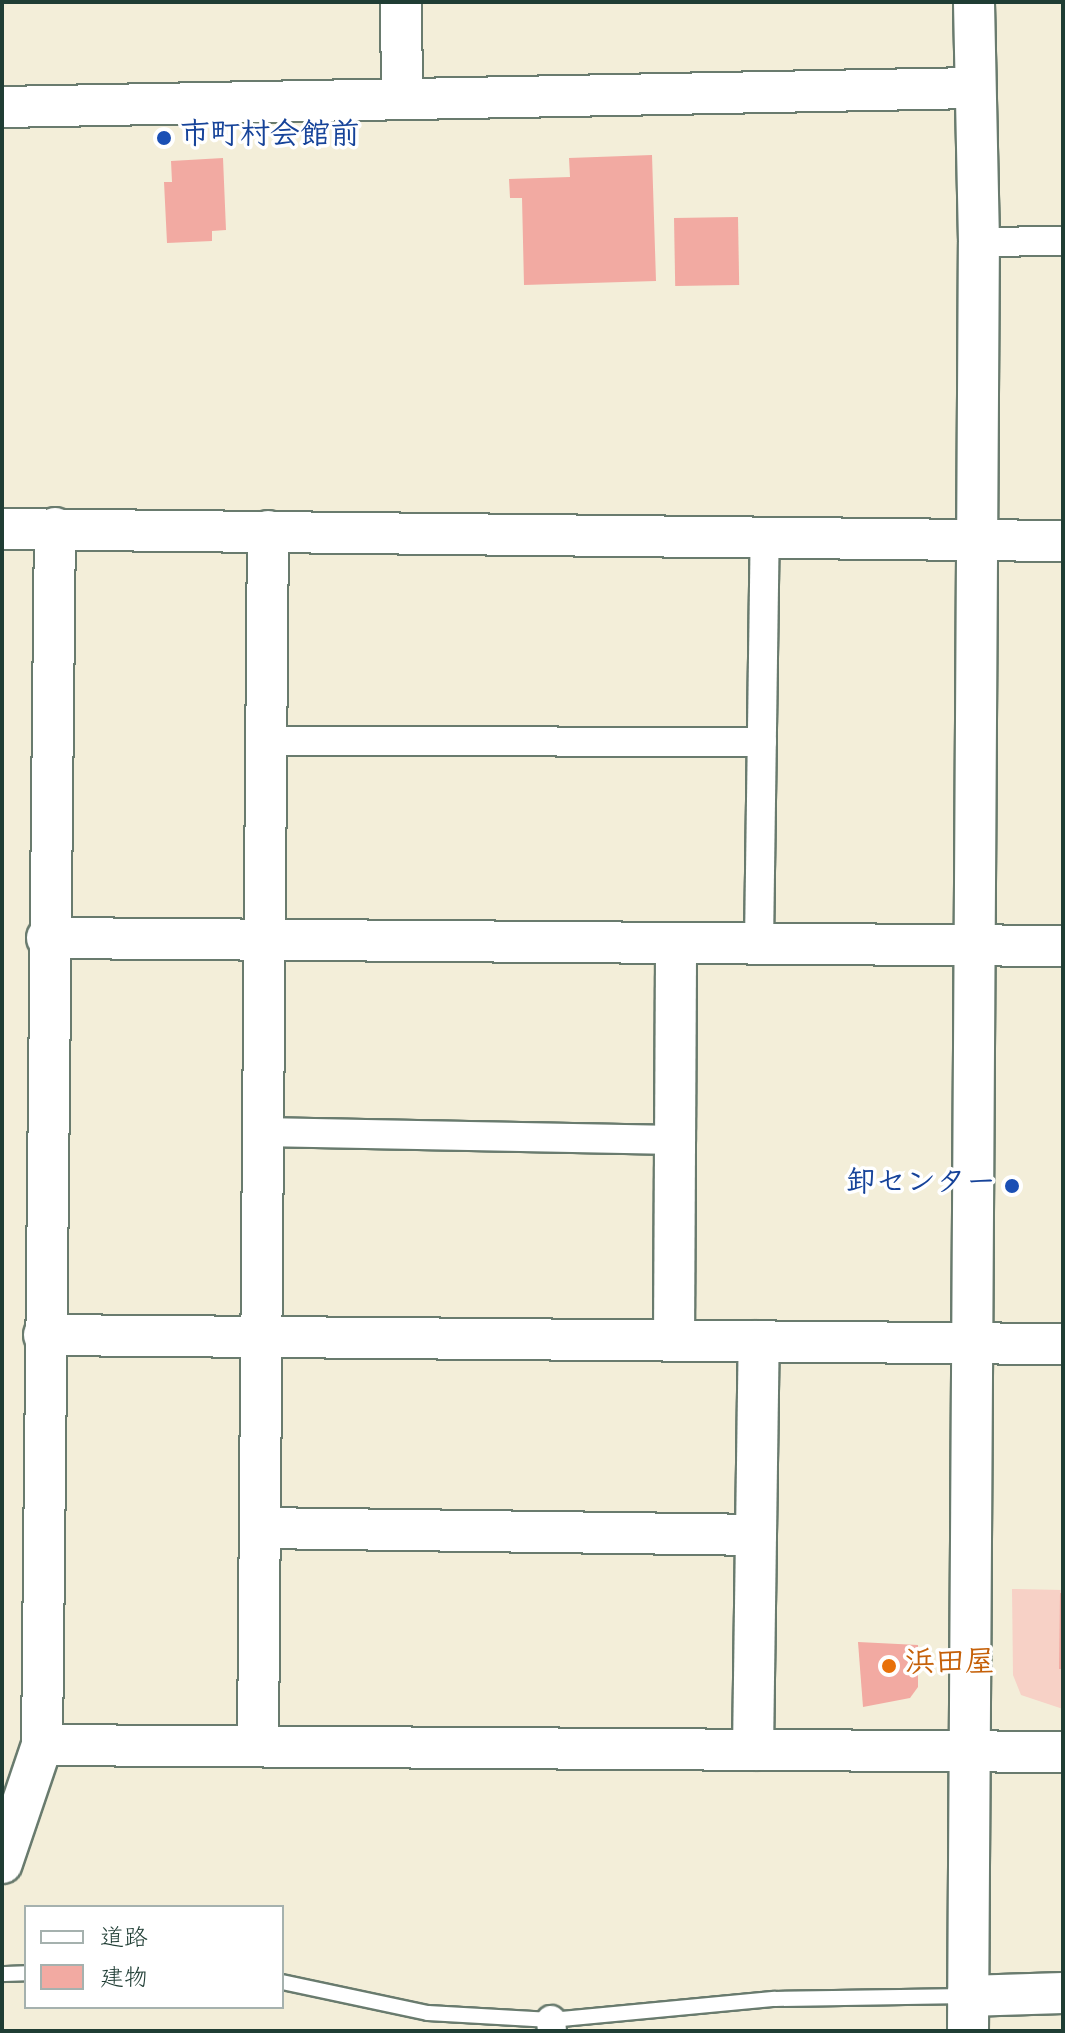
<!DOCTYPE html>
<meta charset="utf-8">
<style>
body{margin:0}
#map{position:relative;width:1065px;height:2033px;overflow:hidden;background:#f3eed9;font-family:Dekko,"Klee One",sans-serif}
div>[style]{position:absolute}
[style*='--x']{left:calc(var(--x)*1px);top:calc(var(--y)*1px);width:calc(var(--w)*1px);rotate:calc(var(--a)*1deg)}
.built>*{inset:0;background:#f7d1c6}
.building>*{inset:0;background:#f2aaa2;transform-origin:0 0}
.roads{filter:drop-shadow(2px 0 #697b6e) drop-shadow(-2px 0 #697b6e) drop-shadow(0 2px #697b6e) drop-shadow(0 -2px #697b6e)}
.lane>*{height:14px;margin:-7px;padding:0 7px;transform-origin:7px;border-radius:7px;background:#fff}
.street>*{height:28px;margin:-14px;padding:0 14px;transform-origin:14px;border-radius:14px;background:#fff}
.secondary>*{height:40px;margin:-20px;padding:0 20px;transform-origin:20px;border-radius:20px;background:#fff}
.dots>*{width:22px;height:22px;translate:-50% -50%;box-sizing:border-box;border:4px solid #fff;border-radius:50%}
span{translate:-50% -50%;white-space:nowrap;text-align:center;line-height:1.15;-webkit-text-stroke:7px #fff;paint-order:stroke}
.transit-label{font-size:30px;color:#164399;font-weight:700}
.left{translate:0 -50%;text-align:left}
.right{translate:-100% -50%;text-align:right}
.food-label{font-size:30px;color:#c56008;font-weight:700}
.frame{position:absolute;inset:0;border:4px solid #1f3d34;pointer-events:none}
.legend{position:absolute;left:24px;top:1905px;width:260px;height:104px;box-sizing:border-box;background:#fff;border:2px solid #a5b1ae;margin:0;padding:10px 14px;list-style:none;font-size:24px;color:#1f3d34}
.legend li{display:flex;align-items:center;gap:16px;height:40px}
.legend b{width:40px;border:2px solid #a5b1ae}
</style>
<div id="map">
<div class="built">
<i style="clip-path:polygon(1012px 1589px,1063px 1590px,1063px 1709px,1021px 1695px,1013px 1675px)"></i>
</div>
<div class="building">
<i style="clip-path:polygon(652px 155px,656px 281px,524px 285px,522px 198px,510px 198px,509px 179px,570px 177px,569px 158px)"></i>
<i style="clip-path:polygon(223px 158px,226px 230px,212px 231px,212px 241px,167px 243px,164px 182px,172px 182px,171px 161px)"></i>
<i style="left:738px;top:217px;width:68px;height:64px;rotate:89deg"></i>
<i style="clip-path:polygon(1060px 1593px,1063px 1593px,1063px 1669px,1059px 1669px)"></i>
<i style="clip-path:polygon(858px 1642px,918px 1645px,918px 1687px,910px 1698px,863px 1707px)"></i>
</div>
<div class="roads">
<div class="lane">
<i style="--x:2;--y:1974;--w:24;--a:-2"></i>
<i style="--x:282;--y:1982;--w:149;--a:12"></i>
<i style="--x:428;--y:2013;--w:123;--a:3.3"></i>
<i style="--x:551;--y:2020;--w:225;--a:-5.4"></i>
<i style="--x:775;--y:1999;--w:192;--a:-0.9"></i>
</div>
<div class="street">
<i style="--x:979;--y:242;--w:84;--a:-0.7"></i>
<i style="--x:266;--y:741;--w:496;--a:0.1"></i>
<i style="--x:759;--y:944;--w:409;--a:-89.2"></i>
<i style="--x:263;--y:1132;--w:412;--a:1.1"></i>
<i style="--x:551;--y:2020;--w:11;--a:85"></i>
</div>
<div class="secondary">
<i style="--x:401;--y:2;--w:97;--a:89.4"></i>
<i style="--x:2;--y:107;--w:973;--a:-1.12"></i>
<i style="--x:2;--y:529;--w:1061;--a:0.65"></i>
<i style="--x:47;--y:938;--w:1016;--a:0.45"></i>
<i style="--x:44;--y:1335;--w:1019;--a:0.51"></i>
<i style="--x:674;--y:1340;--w:397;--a:-89.7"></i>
<i style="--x:260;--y:1528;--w:496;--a:0.8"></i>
<i style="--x:258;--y:1744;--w:1213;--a:-89.53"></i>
<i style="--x:42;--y:1745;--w:1217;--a:-89.39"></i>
<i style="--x:753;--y:1750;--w:409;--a:-89.2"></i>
<i style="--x:2;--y:1863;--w:125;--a:-71.3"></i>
<i style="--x:42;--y:1745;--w:1021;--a:0.39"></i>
<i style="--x:967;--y:1996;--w:96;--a:-1.8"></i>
<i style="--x:968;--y:2031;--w:1789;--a:-89.65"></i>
<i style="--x:979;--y:242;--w:240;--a:-91.2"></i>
</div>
</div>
<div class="dots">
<i style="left:164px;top:138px;background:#1a4fb4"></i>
<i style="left:1012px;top:1186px;background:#1a4fb4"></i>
<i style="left:889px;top:1666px;background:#e8710a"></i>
</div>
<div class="transit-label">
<span class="left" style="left:180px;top:138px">市町村会館前</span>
<span class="right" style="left:996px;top:1186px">卸センター</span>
</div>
<div class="food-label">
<span class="left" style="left:905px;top:1666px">浜田屋</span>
</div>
<div class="frame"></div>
<ul class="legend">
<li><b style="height:10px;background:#fff"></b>道路</li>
<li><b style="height:22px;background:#f2aaa2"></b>建物</li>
</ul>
</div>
